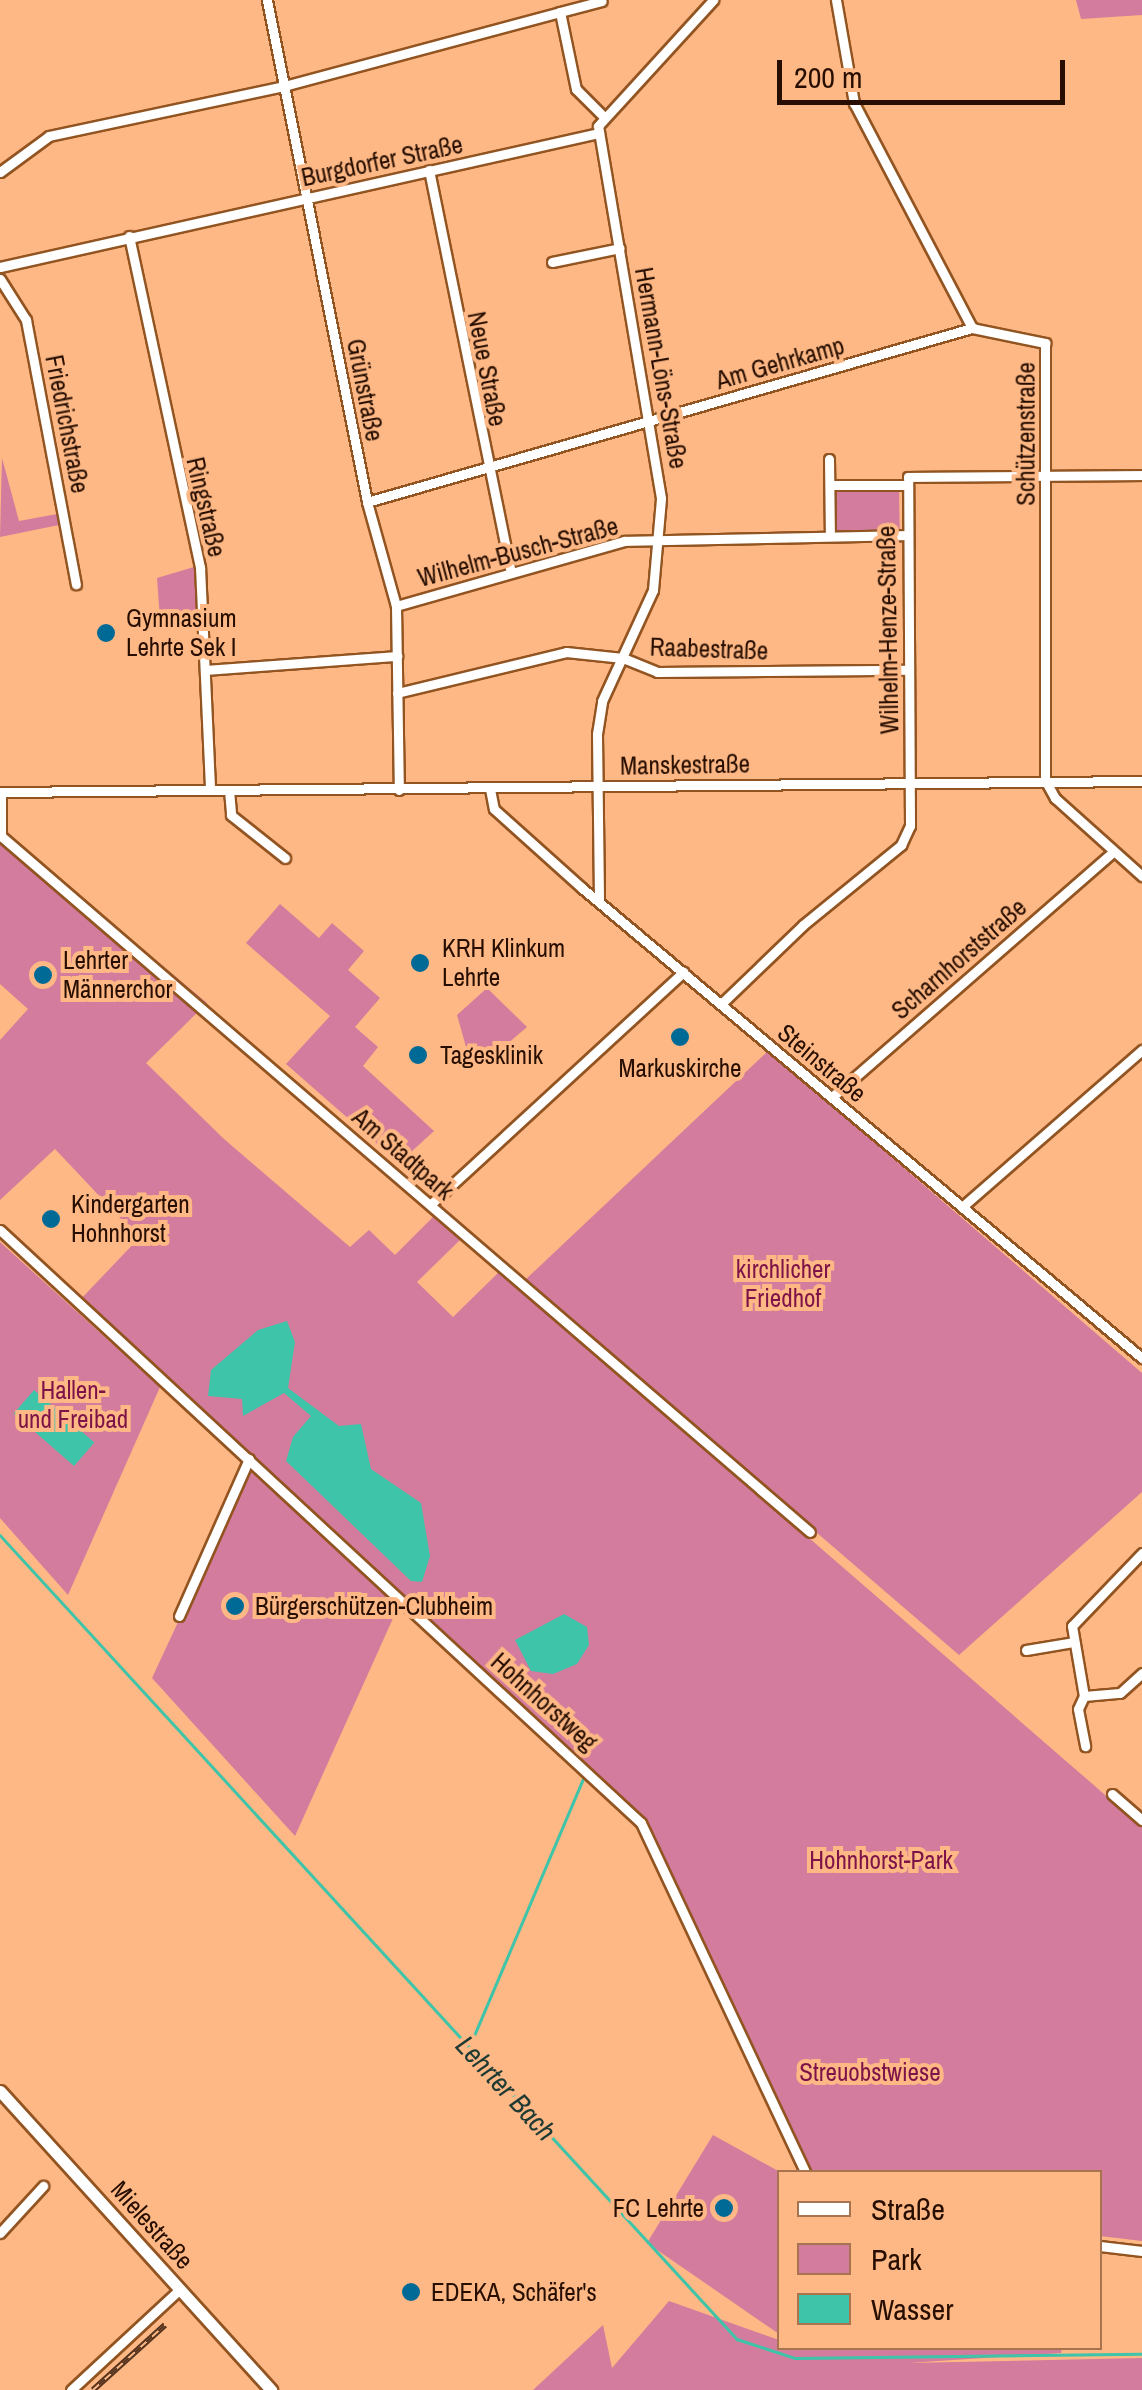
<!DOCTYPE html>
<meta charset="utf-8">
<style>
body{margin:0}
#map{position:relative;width:1142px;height:2390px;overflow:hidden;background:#feb885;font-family:"Archivo Narrow",sans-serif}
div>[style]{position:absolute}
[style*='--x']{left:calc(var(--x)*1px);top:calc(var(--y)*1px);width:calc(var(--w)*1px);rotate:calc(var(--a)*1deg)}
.green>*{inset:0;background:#d37c9d;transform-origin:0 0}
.water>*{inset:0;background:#3dc4a9;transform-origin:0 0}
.stream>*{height:2.5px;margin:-1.25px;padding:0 1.25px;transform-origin:1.25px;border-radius:1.25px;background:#3dc4a9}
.roads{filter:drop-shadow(2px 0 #925421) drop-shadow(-2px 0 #925421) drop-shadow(0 2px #925421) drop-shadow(0 -2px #925421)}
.minor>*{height:9px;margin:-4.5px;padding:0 4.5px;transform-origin:4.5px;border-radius:4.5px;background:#fff}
.tertiary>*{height:11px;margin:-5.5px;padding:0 5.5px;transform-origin:5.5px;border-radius:5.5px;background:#fff}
.rail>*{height:6px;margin-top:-3px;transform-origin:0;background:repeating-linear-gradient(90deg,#feb885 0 8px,#55321c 0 16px);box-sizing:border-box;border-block:2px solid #55321c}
.dots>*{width:28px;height:28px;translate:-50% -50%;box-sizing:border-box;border:5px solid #feb885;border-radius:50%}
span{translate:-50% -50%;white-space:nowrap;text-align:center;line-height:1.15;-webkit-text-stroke:8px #feb885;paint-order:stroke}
.street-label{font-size:25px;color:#270e00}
.poi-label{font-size:25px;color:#270e00}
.left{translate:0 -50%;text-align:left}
.right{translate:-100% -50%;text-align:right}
.park-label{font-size:25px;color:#7d1348}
.water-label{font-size:28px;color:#1e3a33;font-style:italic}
.legend{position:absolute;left:777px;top:2170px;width:325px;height:180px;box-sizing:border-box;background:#feb885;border:2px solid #a87450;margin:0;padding:12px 18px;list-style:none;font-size:30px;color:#270e00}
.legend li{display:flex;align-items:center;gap:20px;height:50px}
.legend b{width:50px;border:2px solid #a87450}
.scale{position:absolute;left:777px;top:60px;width:288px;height:45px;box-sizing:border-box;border:5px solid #270e00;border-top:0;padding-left:12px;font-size:30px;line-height:35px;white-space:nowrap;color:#270e00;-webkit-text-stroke:8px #feb885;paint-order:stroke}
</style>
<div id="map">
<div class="green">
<i style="clip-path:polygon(1076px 0,1142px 0,1142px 15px,1081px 19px)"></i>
<i style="clip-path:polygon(2px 458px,19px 521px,57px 514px,59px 525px,0 537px)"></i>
<i style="left:899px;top:489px;width:42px;height:66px;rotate:89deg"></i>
<i style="clip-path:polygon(194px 567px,197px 617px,160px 619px,157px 578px)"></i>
<i style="clip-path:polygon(0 830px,207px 1003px,146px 1063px,224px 1139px,350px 1247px,369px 1230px,395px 1255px,434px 1216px,461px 1239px,417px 1282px,453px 1317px,499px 1272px,513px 1281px,1142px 1827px,1142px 2241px,1100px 2236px,1100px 2172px,811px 2172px,650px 1828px,78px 1302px,139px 1238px,55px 1149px,0 1200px,0 1040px,28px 1009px,0 984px)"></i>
<i style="clip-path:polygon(280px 904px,319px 938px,332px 923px,364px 951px,348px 970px,380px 998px,355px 1027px,378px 1047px,363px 1066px,434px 1131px,399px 1163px,286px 1064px,330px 1016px,246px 943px)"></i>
<i style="clip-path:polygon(487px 988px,527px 1027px,485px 1063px,466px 1047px,457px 1015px)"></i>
<i style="clip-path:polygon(768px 1051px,1142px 1373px,1142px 1492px,959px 1655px,524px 1281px)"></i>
<i style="clip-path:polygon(0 1242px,160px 1387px,68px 1595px,0 1518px)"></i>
<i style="clip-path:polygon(249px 1470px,399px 1605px,295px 1836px,152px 1678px)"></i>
<i style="clip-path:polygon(713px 2135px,780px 2172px,779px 2334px,647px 2243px)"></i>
<i style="clip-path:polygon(669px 2301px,779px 2340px,780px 2348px,1062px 2348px,1061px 2353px,908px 2363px,1142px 2358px,1142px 2390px,533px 2390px,603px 2325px,612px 2368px)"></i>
</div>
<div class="water">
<i style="clip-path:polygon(287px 1321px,295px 1342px,288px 1388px,339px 1426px,361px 1424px,371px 1469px,421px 1503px,430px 1556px,422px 1582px,411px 1581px,286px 1461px,293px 1437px,311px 1416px,284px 1393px,243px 1416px,242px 1399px,208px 1396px,211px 1370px,258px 1330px)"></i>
<i style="left:34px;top:1390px;width:80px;height:31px;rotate:41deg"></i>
<i style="clip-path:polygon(564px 1614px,587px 1627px,589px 1645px,577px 1664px,553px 1674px,531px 1671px,515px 1640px)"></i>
</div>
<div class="stream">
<i style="--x:0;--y:1535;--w:1091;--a:47.49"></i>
<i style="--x:737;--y:2339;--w:61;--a:18.1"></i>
<i style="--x:795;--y:2358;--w:347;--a:-0.7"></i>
<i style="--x:473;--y:2038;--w:284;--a:-67"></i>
</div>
<div class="roads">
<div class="minor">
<i style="--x:267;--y:0;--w:512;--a:78.73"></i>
<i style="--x:367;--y:502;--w:108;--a:74.4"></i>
<i style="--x:396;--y:606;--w:184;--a:89.1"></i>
<i style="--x:836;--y:0;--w:105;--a:80.1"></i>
<i style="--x:854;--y:103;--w:254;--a:62.3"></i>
<i style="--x:972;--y:328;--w:75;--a:11.6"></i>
<i style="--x:1045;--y:343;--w:437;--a:90"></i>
<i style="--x:1045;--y:780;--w:21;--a:61"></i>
<i style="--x:1055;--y:798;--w:117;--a:41.9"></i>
<i style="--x:560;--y:12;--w:43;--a:-14.7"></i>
<i style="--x:429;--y:170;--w:411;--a:78.5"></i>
<i style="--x:0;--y:172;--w:61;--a:-36.3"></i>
<i style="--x:49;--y:136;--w:240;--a:-12"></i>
<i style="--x:284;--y:86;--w:286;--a:-15"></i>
<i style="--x:560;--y:12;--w:79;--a:78.3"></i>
<i style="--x:576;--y:89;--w:37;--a:45"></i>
<i style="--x:129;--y:236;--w:339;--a:77.9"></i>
<i style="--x:200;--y:567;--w:223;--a:87.4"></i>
<i style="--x:552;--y:262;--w:69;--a:-11.6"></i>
<i style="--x:0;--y:267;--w:614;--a:-12.61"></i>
<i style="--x:0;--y:279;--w:49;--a:57.6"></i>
<i style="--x:26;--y:320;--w:269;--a:79.3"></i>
<i style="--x:829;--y:459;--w:77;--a:89.3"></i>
<i style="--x:830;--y:485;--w:78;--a:0"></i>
<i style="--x:367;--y:502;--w:630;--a:-16.05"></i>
<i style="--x:396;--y:606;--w:237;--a:-15.9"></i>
<i style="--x:624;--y:541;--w:283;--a:-1.2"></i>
<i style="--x:205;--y:670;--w:193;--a:-4.2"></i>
<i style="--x:397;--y:693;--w:174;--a:-13.6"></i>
<i style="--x:566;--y:652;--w:57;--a:6"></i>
<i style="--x:623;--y:658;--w:37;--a:22"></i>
<i style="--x:657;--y:672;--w:251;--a:-0.5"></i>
<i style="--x:490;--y:789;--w:20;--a:79"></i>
<i style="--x:494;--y:809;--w:118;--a:41.9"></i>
<i style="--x:582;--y:888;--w:731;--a:40.01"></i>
<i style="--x:229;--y:790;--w:25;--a:85"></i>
<i style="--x:231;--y:815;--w:69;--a:38.5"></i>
<i style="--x:0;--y:792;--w:1142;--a:-0.55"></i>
<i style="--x:1;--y:792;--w:44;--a:90"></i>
<i style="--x:1;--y:836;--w:1067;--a:40.71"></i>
<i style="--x:599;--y:899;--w:165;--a:-90.7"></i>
<i style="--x:597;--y:734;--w:33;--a:-81"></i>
<i style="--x:602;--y:701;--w:122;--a:-65.3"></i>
<i style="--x:653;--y:590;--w:92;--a:-85"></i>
<i style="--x:661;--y:498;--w:377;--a:-99.6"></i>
<i style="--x:598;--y:126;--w:171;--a:-47.6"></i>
<i style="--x:721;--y:1004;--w:114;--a:-43.9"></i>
<i style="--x:803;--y:925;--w:127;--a:-39.2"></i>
<i style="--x:901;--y:845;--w:21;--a:-65"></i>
<i style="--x:910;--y:826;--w:349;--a:-90.3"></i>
<i style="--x:908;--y:477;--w:234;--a:-0.5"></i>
<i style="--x:832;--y:1097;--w:373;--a:-41.1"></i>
<i style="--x:431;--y:1204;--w:343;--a:-42.6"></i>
<i style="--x:962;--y:1207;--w:239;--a:-41.1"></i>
<i style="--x:0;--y:1230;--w:873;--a:42.77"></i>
<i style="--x:641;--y:1823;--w:386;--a:64.8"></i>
<i style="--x:1142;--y:1553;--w:101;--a:133.8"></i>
<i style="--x:1072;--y:1626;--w:71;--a:80.3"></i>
<i style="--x:1084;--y:1696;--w:36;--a:-5"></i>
<i style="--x:1120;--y:1693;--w:30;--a:-42"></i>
<i style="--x:179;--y:1616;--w:172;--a:-66"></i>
<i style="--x:1026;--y:1650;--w:49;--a:-9.5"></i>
<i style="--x:1084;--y:1696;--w:14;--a:115"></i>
<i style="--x:1078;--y:1709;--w:38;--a:79"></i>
<i style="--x:1112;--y:1794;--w:40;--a:41"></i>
<i style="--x:0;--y:2233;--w:64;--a:-47.5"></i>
<i style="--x:1100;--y:2246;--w:42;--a:6.8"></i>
<i style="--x:71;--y:2390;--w:149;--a:-42.8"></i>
</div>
<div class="tertiary">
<i style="--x:0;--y:2091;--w:404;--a:47.8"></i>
</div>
</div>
<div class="rail">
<i style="--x:93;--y:2390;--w:97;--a:-42.1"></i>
</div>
<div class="dots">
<i style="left:106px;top:633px;background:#006a97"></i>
<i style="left:420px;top:963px;background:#006a97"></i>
<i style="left:43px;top:975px;background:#006a97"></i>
<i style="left:680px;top:1037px;background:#006a97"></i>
<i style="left:418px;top:1055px;background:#006a97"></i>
<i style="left:51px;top:1219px;background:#006a97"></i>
<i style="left:235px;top:1606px;background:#006a97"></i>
<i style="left:724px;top:2208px;background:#006a97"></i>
<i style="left:411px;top:2292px;background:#006a97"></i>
</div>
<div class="street-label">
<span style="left:382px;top:161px;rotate:-12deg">Burgdorfer Straße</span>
<span style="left:780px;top:363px;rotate:-16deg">Am Gehrkamp</span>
<span style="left:661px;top:368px;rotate:80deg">Hermann-Löns-Straße</span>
<span style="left:487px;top:369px;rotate:79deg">Neue Straße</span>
<span style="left:365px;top:390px;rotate:79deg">Grünstraße</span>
<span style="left:67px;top:424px;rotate:79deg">Friedrichstraße</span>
<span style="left:1026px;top:434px;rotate:-90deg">Schützenstraße</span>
<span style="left:206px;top:507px;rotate:77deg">Ringstraße</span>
<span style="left:518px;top:552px;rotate:-15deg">Wilhelm-Busch-Straße</span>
<span style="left:888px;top:630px;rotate:-91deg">Wilhelm-Henze-Straße</span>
<span style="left:709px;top:649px;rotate:2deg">Raabestraße</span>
<span style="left:685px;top:765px;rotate:-1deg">Manskestraße</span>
<span style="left:959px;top:959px;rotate:-41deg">Scharnhorststraße</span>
<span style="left:822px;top:1063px;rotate:40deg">Steinstraße</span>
<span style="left:403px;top:1154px;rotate:41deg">Am Stadtpark</span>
<span style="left:544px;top:1702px;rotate:42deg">Hohnhorstweg</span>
<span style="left:152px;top:2225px;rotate:48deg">Mielestraße</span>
</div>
<div class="poi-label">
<span class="left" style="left:126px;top:633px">Gymnasium<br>Lehrte Sek I</span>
<span class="left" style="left:442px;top:963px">KRH Klinkum<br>Lehrte</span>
<span class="left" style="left:63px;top:975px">Lehrter<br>Männerchor</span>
<span class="left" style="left:440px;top:1055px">Tagesklinik</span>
<span style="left:680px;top:1068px">Markuskirche</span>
<span class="left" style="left:71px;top:1219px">Kindergarten<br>Hohnhorst</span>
<span class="left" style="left:255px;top:1606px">Bürgerschützen-Clubheim</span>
<span class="right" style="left:704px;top:2208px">FC Lehrte</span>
<span class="left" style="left:431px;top:2292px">EDEKA, Schäfer's</span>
</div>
<div class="park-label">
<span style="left:783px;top:1284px">kirchlicher<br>Friedhof</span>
<span style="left:73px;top:1405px">Hallen-<br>und Freibad</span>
<span style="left:881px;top:1860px">Hohnhorst-Park</span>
<span style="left:870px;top:2072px">Streuobstwiese</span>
</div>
<div class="water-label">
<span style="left:506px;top:2088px;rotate:47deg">Lehrter Bach</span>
</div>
<ul class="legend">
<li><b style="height:12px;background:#fff"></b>Straße</li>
<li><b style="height:28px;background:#d37c9d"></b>Park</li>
<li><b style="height:28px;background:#3dc4a9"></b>Wasser</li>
</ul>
<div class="scale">200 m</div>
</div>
